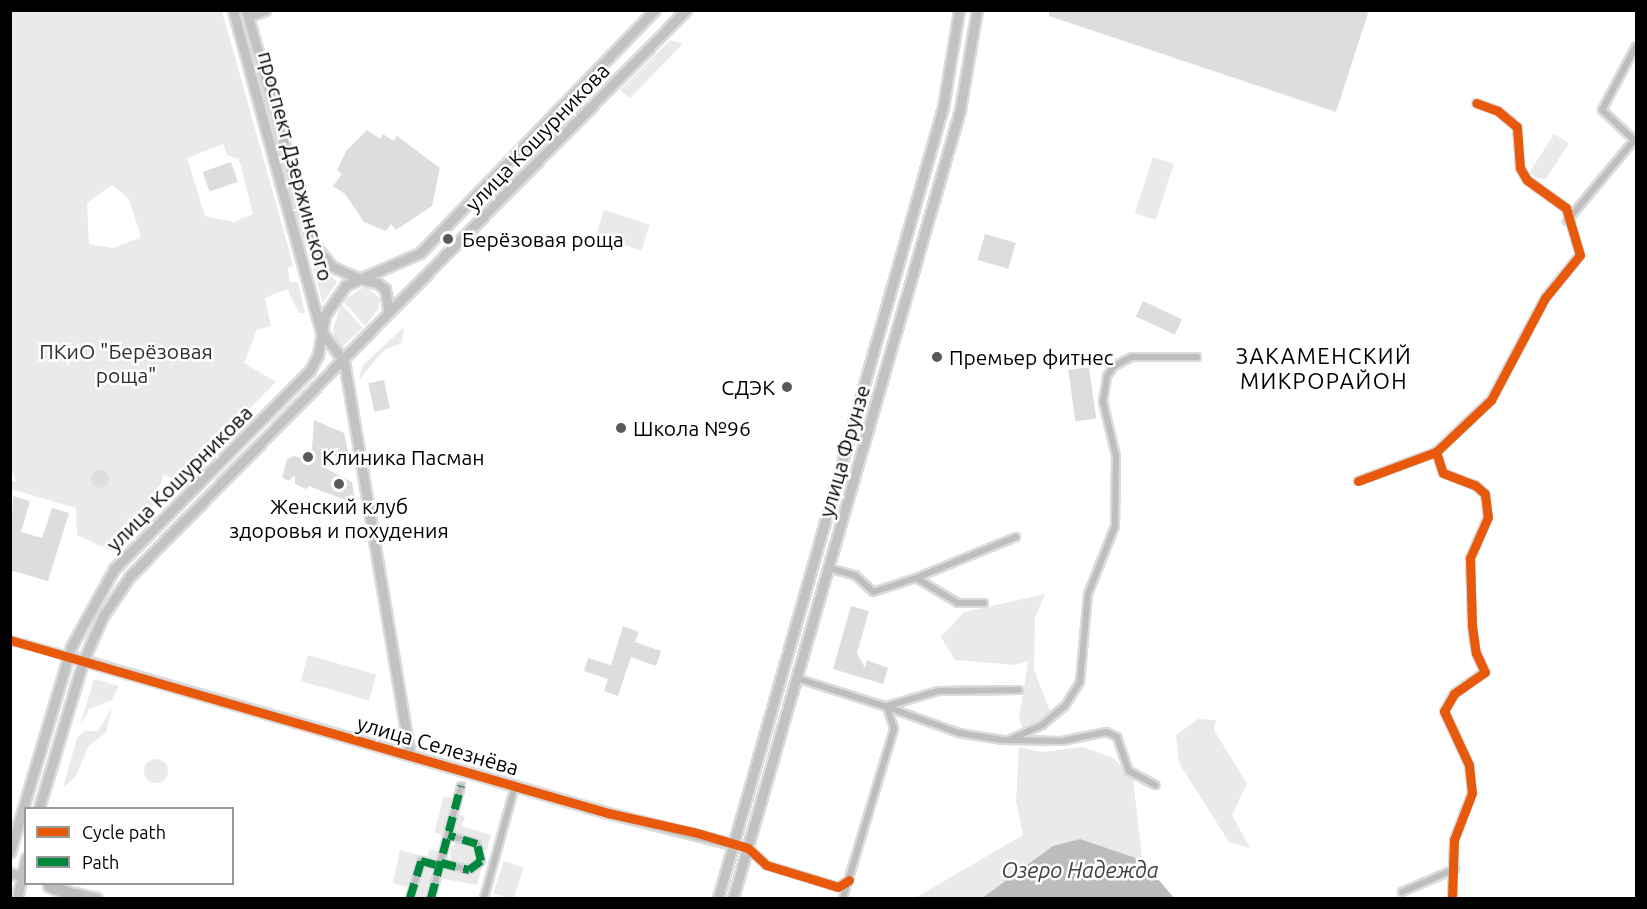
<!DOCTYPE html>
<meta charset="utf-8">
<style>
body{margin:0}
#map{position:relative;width:1647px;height:909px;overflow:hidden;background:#fff;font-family:Ubuntu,sans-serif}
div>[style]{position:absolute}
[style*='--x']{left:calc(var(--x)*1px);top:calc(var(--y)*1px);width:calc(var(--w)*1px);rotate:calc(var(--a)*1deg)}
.green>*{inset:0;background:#eaeaea;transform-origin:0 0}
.round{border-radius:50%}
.water>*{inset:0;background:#bcbcbc}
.building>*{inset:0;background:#ddd;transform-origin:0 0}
.roads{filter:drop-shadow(2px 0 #dbdbdb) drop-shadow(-2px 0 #dbdbdb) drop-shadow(0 2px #dbdbdb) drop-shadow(0 -2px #dbdbdb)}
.street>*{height:6px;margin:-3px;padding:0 3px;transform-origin:3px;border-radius:3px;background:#bebebe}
.secondary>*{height:9px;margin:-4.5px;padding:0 4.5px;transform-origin:4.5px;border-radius:4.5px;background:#c2c2c2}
.highway>*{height:12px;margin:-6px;padding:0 6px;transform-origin:6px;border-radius:6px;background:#bdbdbd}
.quiet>*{height:8px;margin-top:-4px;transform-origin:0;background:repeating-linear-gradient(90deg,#00873e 0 15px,transparent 0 23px)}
.cycleway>*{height:9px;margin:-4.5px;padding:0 4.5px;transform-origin:4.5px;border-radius:4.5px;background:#e8590c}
.dots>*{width:16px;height:16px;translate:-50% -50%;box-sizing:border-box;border:3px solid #fff;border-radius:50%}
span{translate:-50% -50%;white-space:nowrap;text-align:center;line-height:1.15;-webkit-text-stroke:5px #fff;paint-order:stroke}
.street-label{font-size:21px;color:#000}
.poi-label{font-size:21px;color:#000}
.left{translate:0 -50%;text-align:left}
.right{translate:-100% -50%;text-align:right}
.park-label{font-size:21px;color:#303030}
.neighbourhood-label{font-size:22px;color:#000;letter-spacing:1.5px}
.water-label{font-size:22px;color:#414141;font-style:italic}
.frame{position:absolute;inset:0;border:12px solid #000;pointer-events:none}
.legend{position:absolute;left:24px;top:807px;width:210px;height:78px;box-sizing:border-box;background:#fff;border:2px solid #999;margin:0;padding:8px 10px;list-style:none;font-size:18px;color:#000}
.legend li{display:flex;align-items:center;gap:12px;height:30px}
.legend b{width:30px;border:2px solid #999}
</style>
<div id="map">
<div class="green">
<i style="clip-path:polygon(evenodd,10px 11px,222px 11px,288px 246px,293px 266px,288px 268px,290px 282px,298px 282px,305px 313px,299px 313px,287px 289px,265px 298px,271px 326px,257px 330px,244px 363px,276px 382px,177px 482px,164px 474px,152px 508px,112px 551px,77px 535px,76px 508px,11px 489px,11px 482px,16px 481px,10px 466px,10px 11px,223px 144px,227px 155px,239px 159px,253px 214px,234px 222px,205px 216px,187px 158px,223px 144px,10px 11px,112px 185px,129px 199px,141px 237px,113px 248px,89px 244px,87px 203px,112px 185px)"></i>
<i style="clip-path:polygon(670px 40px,683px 44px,630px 98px,620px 90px)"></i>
<i style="clip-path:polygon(1554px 134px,1569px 143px,1546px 179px,1537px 178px,1529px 173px)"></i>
<i style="left:1153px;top:157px;width:22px;height:59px;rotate:18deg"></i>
<i style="left:604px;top:210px;width:48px;height:27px;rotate:18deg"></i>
<i style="clip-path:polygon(308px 251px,337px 282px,323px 303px)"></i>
<i style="clip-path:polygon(365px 286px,380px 298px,379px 308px,365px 326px,343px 301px)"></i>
<i style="clip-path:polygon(341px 304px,363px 328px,341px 348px,335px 343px,333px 329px)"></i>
<i style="clip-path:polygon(404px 327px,402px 343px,384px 350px,359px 380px,362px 366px)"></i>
<i style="clip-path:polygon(1045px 594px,1035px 617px,1034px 670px,1051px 713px,1023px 729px,1019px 719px,1028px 661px,1015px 665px,955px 660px,941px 637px,964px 612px)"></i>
<i style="left:308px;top:655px;width:71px;height:27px;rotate:16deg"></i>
<i style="clip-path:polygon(94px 679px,119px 686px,112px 700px,89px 709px,80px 726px)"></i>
<i style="clip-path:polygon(112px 708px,106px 732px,89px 746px,75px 777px,63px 788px,77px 738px,84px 731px,98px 731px)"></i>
<i style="clip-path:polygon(1198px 719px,1216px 720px,1214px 730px,1247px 784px,1232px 815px,1250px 848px,1229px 842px,1179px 763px,1176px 735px)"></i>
<i style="clip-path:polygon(1019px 747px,1042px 752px,1083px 747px,1113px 758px,1133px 778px,1142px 860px,1080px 839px,1053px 847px,982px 898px,915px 898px,1023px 835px,1016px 801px)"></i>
<i class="round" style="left:144px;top:759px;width:24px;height:24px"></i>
<i style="left:444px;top:796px;width:11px;height:38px;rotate:15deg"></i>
<i style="clip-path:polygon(455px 813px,465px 816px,462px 826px,491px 835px,486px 852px,478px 842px,450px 833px)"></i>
<i class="round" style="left:450px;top:840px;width:28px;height:28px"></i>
<i style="clip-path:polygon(430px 849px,441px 852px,438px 864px,416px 859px,408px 887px,393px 883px,400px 850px,427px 857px)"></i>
<i style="left:504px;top:861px;width:21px;height:34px;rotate:19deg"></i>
<i style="clip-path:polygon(441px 866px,469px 873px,482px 867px,477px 885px,439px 878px)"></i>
<i style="left:423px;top:867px;width:14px;height:32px;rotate:17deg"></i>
</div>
<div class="water">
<i style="clip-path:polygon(1080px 839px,1142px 860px,1174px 898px,982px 898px,1053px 846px)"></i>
</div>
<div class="building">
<i style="clip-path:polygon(1049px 10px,1369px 10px,1336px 112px,1049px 16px)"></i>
<i style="clip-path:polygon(367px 130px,380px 139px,383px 134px,394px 141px,397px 136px,440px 168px,432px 206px,396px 230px,391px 224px,386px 231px,364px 222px,345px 194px,333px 186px,342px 174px,337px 170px,346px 151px)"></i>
<i style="left:231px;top:162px;width:21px;height:30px;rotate:71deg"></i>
<i style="left:985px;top:234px;width:32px;height:27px;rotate:16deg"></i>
<i style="left:1143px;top:301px;width:43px;height:17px;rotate:25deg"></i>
<i style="left:1089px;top:367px;width:52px;height:21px;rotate:82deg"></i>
<i style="left:384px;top:380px;width:29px;height:16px;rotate:78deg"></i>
<i style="clip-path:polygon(314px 420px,344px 433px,349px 456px,345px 460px,328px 453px,323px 467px,352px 482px,354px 495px,348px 501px,309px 486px,306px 489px,295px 484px,295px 476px,288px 481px,282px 477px,287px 459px,294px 456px,311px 462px)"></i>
<i class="round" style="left:91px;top:470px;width:18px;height:18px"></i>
<i style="clip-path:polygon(13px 496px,30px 501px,21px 532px,42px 538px,52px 508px,69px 513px,48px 581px,10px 570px)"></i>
<i style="clip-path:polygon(851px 606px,869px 611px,857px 653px,865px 668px,867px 660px,888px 668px,883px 684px,833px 669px)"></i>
<i style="clip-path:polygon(623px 626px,639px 632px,635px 642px,661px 651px,656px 666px,631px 657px,618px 696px,604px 691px,608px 679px,584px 671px,588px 658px,611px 665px)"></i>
</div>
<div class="roads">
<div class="street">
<i style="--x:1634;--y:140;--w:44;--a:-136.8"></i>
<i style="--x:1602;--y:110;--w:72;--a:-62"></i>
<i style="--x:1567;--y:221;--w:107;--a:-50.3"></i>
<i style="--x:1436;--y:452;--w:22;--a:72"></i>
<i style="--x:1443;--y:473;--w:34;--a:21"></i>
<i style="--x:1475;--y:485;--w:13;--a:42"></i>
<i style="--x:1485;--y:494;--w:23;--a:83"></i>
<i style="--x:1488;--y:517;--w:45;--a:113.7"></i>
<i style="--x:1470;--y:558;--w:68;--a:88.3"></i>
<i style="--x:1472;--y:626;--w:27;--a:82"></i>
<i style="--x:1476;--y:653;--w:21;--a:65"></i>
<i style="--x:1485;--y:672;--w:38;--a:145"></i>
<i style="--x:1454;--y:694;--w:20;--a:120"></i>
<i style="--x:1444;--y:711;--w:60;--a:65.2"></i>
<i style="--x:1469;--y:765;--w:28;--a:84"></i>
<i style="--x:1472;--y:793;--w:50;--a:111"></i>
<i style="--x:1454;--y:840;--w:58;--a:92"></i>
<i style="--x:1358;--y:481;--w:83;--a:-20.4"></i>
<i style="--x:1436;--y:452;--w:76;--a:-43.4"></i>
<i style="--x:1491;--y:400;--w:115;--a:-62.1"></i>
<i style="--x:1545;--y:298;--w:55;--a:-50.9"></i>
<i style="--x:1580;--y:255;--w:49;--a:-106.6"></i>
<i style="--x:1566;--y:208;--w:48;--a:-144.3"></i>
<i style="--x:1527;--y:180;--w:14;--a:-120"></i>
<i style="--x:1520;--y:168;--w:41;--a:-94.2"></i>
<i style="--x:1517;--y:127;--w:25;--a:-140"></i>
<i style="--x:1498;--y:111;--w:23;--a:-160"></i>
<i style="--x:828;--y:568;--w:28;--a:15"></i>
<i style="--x:855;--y:575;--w:25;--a:43"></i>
<i style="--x:873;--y:592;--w:45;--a:-18"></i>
<i style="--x:984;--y:603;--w:26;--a:180"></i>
<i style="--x:958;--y:603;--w:49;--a:-149.2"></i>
<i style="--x:916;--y:578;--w:108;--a:-22.3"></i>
<i style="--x:10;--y:640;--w:60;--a:15.4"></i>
<i style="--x:796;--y:678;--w:96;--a:17.7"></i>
<i style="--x:887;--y:707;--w:23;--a:72"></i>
<i style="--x:894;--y:729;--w:177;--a:106.8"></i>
<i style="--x:887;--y:706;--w:53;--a:-16.4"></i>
<i style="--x:938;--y:691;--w:81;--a:-0.7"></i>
<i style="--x:887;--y:707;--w:77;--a:19.9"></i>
<i style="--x:959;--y:733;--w:44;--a:9.2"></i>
<i style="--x:1002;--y:740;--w:60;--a:1"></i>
<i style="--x:1062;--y:741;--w:45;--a:-11.6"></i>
<i style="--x:1106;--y:732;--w:12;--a:24"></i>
<i style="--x:1117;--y:737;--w:36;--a:71"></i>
<i style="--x:1129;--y:771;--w:30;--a:28"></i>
<i style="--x:1009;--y:740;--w:36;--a:-24"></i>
<i style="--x:1042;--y:725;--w:30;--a:-40"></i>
<i style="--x:1065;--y:706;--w:28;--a:-58"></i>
<i style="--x:1080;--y:682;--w:88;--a:-84.8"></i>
<i style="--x:1088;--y:594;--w:73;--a:-68.3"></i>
<i style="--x:1115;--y:526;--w:70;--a:-89.2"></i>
<i style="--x:1116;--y:456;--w:56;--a:-103.5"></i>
<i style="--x:1103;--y:402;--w:26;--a:-81"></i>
<i style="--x:1107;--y:376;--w:12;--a:-55"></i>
<i style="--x:1114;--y:366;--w:20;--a:-27"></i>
<i style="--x:1132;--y:357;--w:65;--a:0"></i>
<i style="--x:732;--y:844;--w:16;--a:14"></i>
<i style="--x:748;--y:848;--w:25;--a:43"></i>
<i style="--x:766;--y:865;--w:75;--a:17"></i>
<i style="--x:838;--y:887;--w:12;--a:-31"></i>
<i style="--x:441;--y:863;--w:29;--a:14"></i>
<i style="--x:469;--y:870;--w:15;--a:-37"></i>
<i style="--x:481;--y:861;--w:17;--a:-103"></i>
<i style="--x:477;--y:844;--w:30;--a:-163"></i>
<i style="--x:1402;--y:892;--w:58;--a:-23.5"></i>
<i style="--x:410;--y:898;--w:39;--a:-73"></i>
<i style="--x:421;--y:861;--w:20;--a:15"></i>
<i style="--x:431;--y:898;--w:116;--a:-75"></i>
<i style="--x:484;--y:898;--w:116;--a:-74.5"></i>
</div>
<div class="secondary">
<i style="--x:233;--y:10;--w:333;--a:74.7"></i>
<i style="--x:321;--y:331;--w:38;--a:53"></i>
<i style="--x:246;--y:10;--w:239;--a:74.2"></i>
<i style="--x:311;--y:240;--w:33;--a:52"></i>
<i style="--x:331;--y:266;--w:32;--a:24"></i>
<i style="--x:360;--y:279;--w:65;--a:-23.4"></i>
<i style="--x:420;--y:253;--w:338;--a:-46"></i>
<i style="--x:248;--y:16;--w:18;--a:-19"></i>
<i style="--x:344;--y:361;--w:400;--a:80.5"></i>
<i style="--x:68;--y:656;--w:562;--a:16.21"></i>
<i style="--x:608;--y:813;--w:128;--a:14"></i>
<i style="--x:39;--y:808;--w:153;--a:-73.3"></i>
<i style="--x:83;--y:661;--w:49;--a:-66"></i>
<i style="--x:103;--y:616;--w:48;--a:-56"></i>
<i style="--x:130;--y:576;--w:793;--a:-45.51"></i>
<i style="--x:10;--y:852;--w:214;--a:-73.4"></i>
<i style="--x:71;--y:647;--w:89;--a:-61.1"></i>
<i style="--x:114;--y:569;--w:279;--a:-45.4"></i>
<i style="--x:310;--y:370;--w:17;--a:-62"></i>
<i style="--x:318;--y:355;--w:41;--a:-80.1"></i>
<i style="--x:325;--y:315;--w:37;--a:-55"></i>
<i style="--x:346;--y:285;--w:15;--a:-23"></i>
<i style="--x:360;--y:279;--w:17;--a:13"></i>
<i style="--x:377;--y:283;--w:10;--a:37"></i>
<i style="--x:385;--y:289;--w:24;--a:81"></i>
<i style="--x:10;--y:873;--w:17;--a:17"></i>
<i style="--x:75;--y:893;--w:22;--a:13"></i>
<i style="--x:17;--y:898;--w:41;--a:-77.3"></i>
<i style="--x:718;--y:898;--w:822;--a:-74.12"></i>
<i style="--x:943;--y:107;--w:98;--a:-80.6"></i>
<i style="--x:733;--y:898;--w:820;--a:-73.93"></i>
<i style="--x:960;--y:110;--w:101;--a:-80.4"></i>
</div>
<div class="highway">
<i style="--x:50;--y:886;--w:31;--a:22"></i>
</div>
</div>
<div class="quiet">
<i style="--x:441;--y:863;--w:29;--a:14"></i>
<i style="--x:469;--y:870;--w:15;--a:-37"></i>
<i style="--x:481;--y:861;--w:17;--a:-103"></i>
<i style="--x:477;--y:844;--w:30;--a:-163"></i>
<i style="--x:410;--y:898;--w:39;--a:-73"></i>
<i style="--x:421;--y:861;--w:20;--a:15"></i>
<i style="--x:431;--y:898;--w:116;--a:-75"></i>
</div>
<div class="cycleway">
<i style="--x:1436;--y:452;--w:22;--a:72"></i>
<i style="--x:1443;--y:473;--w:34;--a:21"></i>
<i style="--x:1475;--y:485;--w:13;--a:42"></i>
<i style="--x:1485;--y:494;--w:23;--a:83"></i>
<i style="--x:1488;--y:517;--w:45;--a:113.7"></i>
<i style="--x:1470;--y:558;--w:68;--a:88.3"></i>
<i style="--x:1472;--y:626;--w:27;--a:82"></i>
<i style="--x:1476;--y:653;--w:21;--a:65"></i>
<i style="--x:1485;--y:672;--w:38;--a:145"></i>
<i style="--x:1454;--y:694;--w:20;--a:120"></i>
<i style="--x:1444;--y:711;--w:60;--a:65.2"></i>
<i style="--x:1469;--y:765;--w:28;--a:84"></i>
<i style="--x:1472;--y:793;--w:50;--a:111"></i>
<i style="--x:1454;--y:840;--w:58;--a:92"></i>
<i style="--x:1358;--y:481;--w:83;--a:-20.4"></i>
<i style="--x:1436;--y:452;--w:76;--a:-43.4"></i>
<i style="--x:1491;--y:400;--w:115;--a:-62.1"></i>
<i style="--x:1545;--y:298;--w:55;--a:-50.9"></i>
<i style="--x:1580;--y:255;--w:49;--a:-106.6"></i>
<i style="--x:1566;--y:208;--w:48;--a:-144.3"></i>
<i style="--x:1527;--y:180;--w:14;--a:-120"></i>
<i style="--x:1520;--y:168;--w:41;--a:-94.2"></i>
<i style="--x:1517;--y:127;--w:25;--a:-140"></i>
<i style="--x:1498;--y:111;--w:23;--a:-160"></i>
<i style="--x:10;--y:640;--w:623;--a:16.14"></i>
<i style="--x:608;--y:813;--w:88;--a:12.5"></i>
<i style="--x:694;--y:832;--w:56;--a:16.5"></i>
<i style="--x:748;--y:848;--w:25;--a:43"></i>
<i style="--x:766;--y:865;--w:75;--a:17"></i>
<i style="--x:838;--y:887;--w:13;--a:-32"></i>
</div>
<div class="dots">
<i style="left:448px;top:239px;background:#595959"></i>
<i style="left:937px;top:357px;background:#595959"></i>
<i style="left:787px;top:387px;background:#595959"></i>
<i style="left:621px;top:428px;background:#595959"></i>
<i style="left:308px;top:457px;background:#595959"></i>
<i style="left:339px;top:484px;background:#595959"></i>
</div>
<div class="street-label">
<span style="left:537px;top:137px;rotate:-46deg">улица Кошурникова</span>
<span style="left:296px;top:166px;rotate:75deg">проспект Дзержинского</span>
<span style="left:844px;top:451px;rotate:-74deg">улица Фрунзе</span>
<span style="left:179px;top:478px;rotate:-45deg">улица Кошурникова</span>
<span style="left:438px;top:745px;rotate:16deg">улица Селезнёва</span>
</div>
<div class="poi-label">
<span class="left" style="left:462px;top:239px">Берёзовая роща</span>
<span class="left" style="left:949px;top:357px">Премьер фитнес</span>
<span class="right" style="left:775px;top:387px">СДЭК</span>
<span class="left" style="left:633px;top:428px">Школа №96</span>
<span class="left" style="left:322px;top:457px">Клиника Пасман</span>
<span style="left:339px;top:518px">Женский клуб<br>здоровья и похудения</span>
</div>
<div class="park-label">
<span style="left:126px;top:363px">ПКиО "Берёзовая<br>роща"</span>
</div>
<div class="neighbourhood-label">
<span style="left:1324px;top:368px">ЗАКАМЕНСКИЙ<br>МИКРОРАЙОН</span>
</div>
<div class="water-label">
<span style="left:1080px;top:870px">Озеро Надежда</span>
</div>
<div class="frame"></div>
<ul class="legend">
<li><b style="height:8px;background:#e8590c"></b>Cycle path</li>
<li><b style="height:8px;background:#00873e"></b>Path</li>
</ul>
</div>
